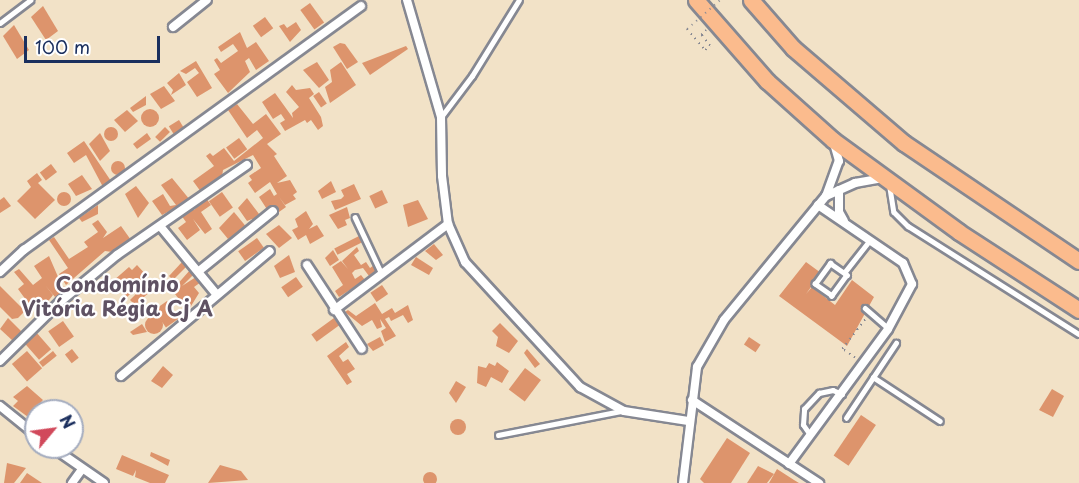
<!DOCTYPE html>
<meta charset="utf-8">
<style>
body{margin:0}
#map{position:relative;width:1079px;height:483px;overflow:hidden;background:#f2e2c7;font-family:"Playpen Sans",sans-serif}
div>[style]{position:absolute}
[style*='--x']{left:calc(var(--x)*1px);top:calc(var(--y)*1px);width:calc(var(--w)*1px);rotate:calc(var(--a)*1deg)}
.building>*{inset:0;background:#dd946c;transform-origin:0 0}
.round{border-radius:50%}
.path>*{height:1.5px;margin-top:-0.75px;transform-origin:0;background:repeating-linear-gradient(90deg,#868892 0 1.5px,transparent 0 6px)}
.roads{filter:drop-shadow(2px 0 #868892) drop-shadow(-2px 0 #868892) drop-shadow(0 2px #868892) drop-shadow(0 -2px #868892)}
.lane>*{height:4.5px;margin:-2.25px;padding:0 2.25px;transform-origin:2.25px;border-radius:2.25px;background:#fff}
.street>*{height:8px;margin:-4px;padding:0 4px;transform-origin:4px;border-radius:4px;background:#fff}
.highway>*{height:15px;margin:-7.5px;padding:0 7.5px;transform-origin:7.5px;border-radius:7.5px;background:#fbbb8d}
.path-bridge>*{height:1.5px;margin-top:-0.75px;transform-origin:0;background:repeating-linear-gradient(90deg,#868892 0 1.5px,transparent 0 6px)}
span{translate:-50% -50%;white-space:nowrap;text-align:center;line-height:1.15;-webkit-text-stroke:4.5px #fff;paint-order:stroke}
.quarter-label{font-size:21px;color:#5f5263;font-weight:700}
.north{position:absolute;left:24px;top:399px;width:60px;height:60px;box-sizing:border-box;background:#fff;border:2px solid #a4acbf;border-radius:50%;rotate:61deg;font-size:16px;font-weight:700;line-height:24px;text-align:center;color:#1b2f5e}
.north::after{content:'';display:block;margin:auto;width:21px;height:27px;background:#d1495b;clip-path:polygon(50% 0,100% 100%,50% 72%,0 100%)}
.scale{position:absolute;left:24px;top:36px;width:136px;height:27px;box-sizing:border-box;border:3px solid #1b2f5e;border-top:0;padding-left:8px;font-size:18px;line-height:21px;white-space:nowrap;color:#1b2f5e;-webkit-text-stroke:4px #fff;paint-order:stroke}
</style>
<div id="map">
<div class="building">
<i style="left:310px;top:3px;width:24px;height:12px;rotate:54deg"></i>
<i style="clip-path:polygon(43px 6px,58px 31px,46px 40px,31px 17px)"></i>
<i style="left:265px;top:17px;width:14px;height:15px;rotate:54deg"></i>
<i style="clip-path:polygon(296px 22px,301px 30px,290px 42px,279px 26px,284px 24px,287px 28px)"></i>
<i style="clip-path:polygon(14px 25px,29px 50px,17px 59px,3px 36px)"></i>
<i style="clip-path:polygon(240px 32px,247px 48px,256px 42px,269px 61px,256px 70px,249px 58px,245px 61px,250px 72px,228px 93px,214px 74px,220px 70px,214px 60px,217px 58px,221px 63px,238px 51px,233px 44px,221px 52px,218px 47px)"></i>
<i style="clip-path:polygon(340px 43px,345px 44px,358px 62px,347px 69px,333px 47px)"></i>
<i style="clip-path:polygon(406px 46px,408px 49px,370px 75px,362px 63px)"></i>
<i style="clip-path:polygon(196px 61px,212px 88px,197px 97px,187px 82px,199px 73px,195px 68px,186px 74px,180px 71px)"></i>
<i style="clip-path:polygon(317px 62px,329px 80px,319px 88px,303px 70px)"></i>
<i style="clip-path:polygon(341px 62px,356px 85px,330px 103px,325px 87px,332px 82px,330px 70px)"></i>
<i style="clip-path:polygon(179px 73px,186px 85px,171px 95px,173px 90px,167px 83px)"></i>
<i style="clip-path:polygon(292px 85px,296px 90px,310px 88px,314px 94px,309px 98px,321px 117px,323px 126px,318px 130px,311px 120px,307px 123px,305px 120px,285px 131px,280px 123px,285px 120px,281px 114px,273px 119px,262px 102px,275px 93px,293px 118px,292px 113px,299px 107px,286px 92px)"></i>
<i style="clip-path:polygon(164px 86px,175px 101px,161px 109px,150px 94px)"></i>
<i style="left:319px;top:92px;width:14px;height:7px;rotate:56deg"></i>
<i style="clip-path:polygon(146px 96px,146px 105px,133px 112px,130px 108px)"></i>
<i style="clip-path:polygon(237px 104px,253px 124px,266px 114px,281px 134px,267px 144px,277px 154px,274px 156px,287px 176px,277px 183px,290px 180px,297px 192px,293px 195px,296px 199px,285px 205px,279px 197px,286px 207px,272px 217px,259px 197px,270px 189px,274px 196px,277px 194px,270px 182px,255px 193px,248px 183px,252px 180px,249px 176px,261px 168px,253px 155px,223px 170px,222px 177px,201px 192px,193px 181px,214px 166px,206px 156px,210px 153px,213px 156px,224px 148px,234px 161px,263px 138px,257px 130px,247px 138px,228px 110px)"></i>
<i class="round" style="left:141px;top:109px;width:18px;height:18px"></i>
<i style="clip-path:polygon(127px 110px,138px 121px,125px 132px,114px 120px)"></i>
<i style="left:179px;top:120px;width:9px;height:12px;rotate:58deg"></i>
<i class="round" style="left:104px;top:127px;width:14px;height:14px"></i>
<i style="left:165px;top:127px;width:7px;height:14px;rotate:45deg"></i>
<i style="clip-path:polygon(100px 133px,110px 151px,100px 161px,89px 144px)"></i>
<i style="clip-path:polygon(147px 133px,151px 139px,137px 149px,133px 144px)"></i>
<i style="left:239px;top:138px;width:14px;height:16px;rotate:54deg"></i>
<i style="clip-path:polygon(84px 141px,111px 181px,103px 187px,86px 155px,74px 163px,67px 153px)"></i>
<i class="round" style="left:111px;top:161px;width:14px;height:14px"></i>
<i style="left:51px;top:164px;width:10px;height:14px;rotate:53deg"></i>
<i style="clip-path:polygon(37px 173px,42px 180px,38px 183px,55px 200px,35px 219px,17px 201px,31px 187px,27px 181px)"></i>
<i style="clip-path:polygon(82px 175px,92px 189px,76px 196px,68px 184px)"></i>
<i style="clip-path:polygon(172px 178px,190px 200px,162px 215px,152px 201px,163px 194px,170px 206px,176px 205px,161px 185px)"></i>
<i style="clip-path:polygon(331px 181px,336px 192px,322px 199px,318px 191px)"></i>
<i style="clip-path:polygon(354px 184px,361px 199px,335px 210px,331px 201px,341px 199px,344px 196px,341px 190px)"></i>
<i style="clip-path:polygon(136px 186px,149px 203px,138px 218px,125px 194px)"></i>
<i style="left:382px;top:190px;width:14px;height:14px;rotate:65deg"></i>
<i style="left:222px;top:192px;width:19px;height:16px;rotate:55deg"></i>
<i class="round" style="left:57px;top:192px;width:14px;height:14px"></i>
<i style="clip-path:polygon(4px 197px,11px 206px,0 213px,0 200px)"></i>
<i style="clip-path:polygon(206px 198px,211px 205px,201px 212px,212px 229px,205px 234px,193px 219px,200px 230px,187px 240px,178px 228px,186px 222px,181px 215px,191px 207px,194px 210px)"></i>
<i style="clip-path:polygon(247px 198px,262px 218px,255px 224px,252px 219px,247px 221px,238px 208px)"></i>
<i style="clip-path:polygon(418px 200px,428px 219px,408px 227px,403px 205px)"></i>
<i style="clip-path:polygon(98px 205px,98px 214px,82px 222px,79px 218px)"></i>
<i style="clip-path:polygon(347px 207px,350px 218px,345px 220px,347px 225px,338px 229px,329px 215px)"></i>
<i style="clip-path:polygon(306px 211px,313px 224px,309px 229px,317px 225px,324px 236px,310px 244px,306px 235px,298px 240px,292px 230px,298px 227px,295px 219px)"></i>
<i style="clip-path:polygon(234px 212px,248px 229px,228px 239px,219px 228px)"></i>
<i style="clip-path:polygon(98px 220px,107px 232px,103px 238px,121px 226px,131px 240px,112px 252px,105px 251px,66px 285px,59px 274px,68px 268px,49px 240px,54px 237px,69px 259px,88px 247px,84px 242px,98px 232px,92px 224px)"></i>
<i style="clip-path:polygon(279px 225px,292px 238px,279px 248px,266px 234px)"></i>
<i style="left:361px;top:235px;width:7px;height:30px;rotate:63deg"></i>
<i style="left:257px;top:238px;width:12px;height:23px;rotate:55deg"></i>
<i style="clip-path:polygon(434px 244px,443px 255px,436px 260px,425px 251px)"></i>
<i style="clip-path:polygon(357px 247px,359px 251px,354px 255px,361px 265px,366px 262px,370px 268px,377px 263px,381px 269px,369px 276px,363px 268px,355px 270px,352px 273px,355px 279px,361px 275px,365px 280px,339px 297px,335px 291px,343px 285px,332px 267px,341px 261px,348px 269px,342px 261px)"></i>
<i style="clip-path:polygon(333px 250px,339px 260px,330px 266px,325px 258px)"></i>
<i style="clip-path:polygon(289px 255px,295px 272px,280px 278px,274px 266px)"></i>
<i style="clip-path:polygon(49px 256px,62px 286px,68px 288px,55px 297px,45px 285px,53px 295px,43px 308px,37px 299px,30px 304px,26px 300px,18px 289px,24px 284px,14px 272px,19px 269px,33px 285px,42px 278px,34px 266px)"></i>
<i style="clip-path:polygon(416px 257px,433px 268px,429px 275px,411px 265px)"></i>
<i style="clip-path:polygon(182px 262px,186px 267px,173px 280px,169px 276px)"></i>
<i style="clip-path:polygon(806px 262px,821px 273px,806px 294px,812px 287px,835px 305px,852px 280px,874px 297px,847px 346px,779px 296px)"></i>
<i style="clip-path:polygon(137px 265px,148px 277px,127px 297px,113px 281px,129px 267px,132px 270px)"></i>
<i style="clip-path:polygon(190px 270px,194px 274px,182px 286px,196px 277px,201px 282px,194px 287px,199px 293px,188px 311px,175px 294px,179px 291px,175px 287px)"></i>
<i style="left:296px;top:277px;width:12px;height:18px;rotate:55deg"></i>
<i style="clip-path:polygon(146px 284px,152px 290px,135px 305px,130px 300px)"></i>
<i style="left:382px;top:285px;width:11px;height:14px;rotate:56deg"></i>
<i style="clip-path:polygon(0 286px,25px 311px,18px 318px,12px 319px,0 307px)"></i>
<i style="left:167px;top:301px;width:21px;height:16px;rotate:55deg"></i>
<i style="clip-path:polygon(375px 303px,382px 314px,392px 308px,395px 313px,408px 305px,413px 320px,408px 323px,403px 315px,391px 321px,389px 317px,385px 319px,396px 336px,385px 342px,381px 331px,386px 328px,380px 319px,382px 327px,377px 329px,372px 320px,362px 326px,345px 312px,348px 310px,356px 316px)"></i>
<i class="round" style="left:145px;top:316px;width:18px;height:18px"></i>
<i style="clip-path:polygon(8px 318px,22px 332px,13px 341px,0 329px)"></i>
<i style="left:334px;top:318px;width:9px;height:28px;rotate:54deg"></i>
<i style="left:63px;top:321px;width:19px;height:18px;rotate:55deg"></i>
<i style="clip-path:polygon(500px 323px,518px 341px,509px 353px,496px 346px,498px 337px,492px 331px)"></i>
<i style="clip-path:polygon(142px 324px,147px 332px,133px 335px,130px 332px)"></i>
<i style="left:36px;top:332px;width:23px;height:16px;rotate:49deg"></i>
<i style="clip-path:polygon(380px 337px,384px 345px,373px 351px,367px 344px)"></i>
<i style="left:749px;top:337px;width:14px;height:9px;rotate:34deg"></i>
<i style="clip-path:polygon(346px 342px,349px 347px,339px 356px,343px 362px,348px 359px,355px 369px,347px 374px,352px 382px,347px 385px,327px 356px)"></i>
<i style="left:72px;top:349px;width:11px;height:9px;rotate:52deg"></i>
<i style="clip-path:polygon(527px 349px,540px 364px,535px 368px,524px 353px)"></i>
<i style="left:27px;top:351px;width:23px;height:20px;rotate:49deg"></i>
<i style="left:53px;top:351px;width:6px;height:18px;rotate:51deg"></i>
<i style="clip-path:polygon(497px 362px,509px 371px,502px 383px,491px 377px,486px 387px,477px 383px,478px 366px,486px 368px,489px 363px,495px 366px)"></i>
<i style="clip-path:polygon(163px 366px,173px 375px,162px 388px,151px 381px)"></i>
<i style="left:525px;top:368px;width:20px;height:27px;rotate:37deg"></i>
<i style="clip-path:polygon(456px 381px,466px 387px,456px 403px,449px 393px)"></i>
<i style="clip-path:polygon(27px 386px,43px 400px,28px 417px,13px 406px,18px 401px,13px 397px)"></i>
<i style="clip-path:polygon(1052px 389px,1064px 396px,1053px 417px,1039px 410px)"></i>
<i style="left:861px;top:415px;width:18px;height:49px;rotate:34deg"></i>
<i class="round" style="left:450px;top:419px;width:16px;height:16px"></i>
<i style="clip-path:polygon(727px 438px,750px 453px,731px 483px,704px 483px,700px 479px)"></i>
<i style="clip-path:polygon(151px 452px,170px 460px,168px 466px,150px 456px)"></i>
<i style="clip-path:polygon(122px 455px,169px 475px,165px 483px,150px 483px,135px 477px,136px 470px,133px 476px,116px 469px)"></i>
<i style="clip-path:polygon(7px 463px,26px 468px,14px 483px,4px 483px)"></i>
<i style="clip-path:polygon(220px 465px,241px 471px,248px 480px,208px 483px)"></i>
<i style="clip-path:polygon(758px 466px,774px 474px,767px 483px,747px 483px)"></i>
<i style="clip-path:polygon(777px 469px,794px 480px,799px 483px,769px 483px)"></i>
<i class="round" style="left:423px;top:472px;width:14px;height:14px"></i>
<i style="clip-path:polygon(27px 473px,42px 483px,20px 483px)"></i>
</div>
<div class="path">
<i style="--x:687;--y:29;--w:28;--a:49"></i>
<i style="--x:705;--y:50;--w:6;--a:-39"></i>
<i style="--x:710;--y:46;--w:14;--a:-129"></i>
<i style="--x:701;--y:35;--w:7;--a:-45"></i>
<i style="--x:855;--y:358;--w:16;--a:-145"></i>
<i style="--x:842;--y:349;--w:39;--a:-52"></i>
</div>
<div class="roads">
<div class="lane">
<i style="--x:0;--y:23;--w:38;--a:-37"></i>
<i style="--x:441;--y:117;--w:51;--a:-52.9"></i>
<i style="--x:472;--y:76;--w:89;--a:-58.3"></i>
<i style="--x:890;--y:188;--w:24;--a:81"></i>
<i style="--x:894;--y:212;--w:20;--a:45"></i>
<i style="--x:908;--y:226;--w:202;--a:32.3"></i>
<i style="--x:355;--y:217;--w:63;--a:64.7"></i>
<i style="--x:830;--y:263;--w:21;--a:35"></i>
<i style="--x:847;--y:275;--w:26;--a:126"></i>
<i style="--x:832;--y:296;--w:21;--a:-145"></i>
<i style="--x:815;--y:284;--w:26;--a:-54"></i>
<i style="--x:844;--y:273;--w:42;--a:-51.8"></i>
<i style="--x:865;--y:308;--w:30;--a:41"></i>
<i style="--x:873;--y:377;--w:80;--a:33.3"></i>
<i style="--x:846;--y:418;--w:90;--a:-56.3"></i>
<i style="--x:498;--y:435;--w:125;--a:-11"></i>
<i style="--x:810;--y:435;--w:12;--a:-125"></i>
<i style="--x:803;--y:425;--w:16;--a:-86"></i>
<i style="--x:804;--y:409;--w:22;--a:-47"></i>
<i style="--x:819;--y:393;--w:14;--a:-12"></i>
<i style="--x:833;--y:390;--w:10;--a:24"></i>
</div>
<div class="street">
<i style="--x:407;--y:0;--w:122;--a:73.8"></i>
<i style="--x:441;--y:117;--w:59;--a:89"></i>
<i style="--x:442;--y:176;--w:48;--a:82.9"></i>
<i style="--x:448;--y:224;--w:42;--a:65.9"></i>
<i style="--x:465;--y:262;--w:170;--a:47.4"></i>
<i style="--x:580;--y:387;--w:50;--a:28.6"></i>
<i style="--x:624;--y:411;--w:65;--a:8.9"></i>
<i style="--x:173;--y:27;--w:43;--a:-38.5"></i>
<i style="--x:839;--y:190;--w:22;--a:90"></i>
<i style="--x:839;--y:212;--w:10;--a:61"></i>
<i style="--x:826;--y:196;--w:37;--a:-70"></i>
<i style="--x:839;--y:161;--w:19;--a:-106"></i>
<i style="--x:160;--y:226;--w:89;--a:50.4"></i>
<i style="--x:307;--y:265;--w:100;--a:56.8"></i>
<i style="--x:199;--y:271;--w:95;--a:-39"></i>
<i style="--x:0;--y:272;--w:33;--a:-43"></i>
<i style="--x:24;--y:250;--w:416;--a:-35.9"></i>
<i style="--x:334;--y:310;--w:143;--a:-37"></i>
<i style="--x:0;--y:361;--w:86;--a:-44.5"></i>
<i style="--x:61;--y:301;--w:72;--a:-39.4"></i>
<i style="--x:117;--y:255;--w:158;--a:-34.7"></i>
<i style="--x:121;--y:376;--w:194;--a:-40"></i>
<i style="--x:692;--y:400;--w:152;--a:33.2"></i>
<i style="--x:0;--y:406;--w:46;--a:38.9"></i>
<i style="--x:52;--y:447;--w:63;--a:34.7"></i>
<i style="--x:789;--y:464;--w:167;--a:-53.7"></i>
<i style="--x:888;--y:329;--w:51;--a:-61.9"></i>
<i style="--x:912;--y:284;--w:23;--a:-113"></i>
<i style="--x:903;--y:263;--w:103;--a:-145.7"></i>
<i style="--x:72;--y:483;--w:17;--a:-54"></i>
<i style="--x:683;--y:483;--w:117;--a:-83.1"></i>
<i style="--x:697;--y:367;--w:54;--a:-60.1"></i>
<i style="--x:724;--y:320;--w:161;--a:-50.6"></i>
<i style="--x:826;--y:196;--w:32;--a:-24"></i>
<i style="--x:855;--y:183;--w:28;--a:-10"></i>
</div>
<div class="highway">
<i style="--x:696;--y:0;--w:108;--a:48.8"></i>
<i style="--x:767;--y:81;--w:89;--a:41.8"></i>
<i style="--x:833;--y:140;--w:156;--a:36.1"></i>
<i style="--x:959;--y:232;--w:143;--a:33"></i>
<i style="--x:751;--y:0;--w:64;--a:48.8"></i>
<i style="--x:793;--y:48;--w:146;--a:40.6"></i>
<i style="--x:904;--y:143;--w:211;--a:34"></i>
</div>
</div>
<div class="path-bridge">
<i style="--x:687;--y:29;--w:44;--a:-41.3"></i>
</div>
<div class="quarter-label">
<span style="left:117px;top:295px">Condomínio<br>Vitória Régia Cj A</span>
</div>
<div class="north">N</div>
<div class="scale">100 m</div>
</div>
